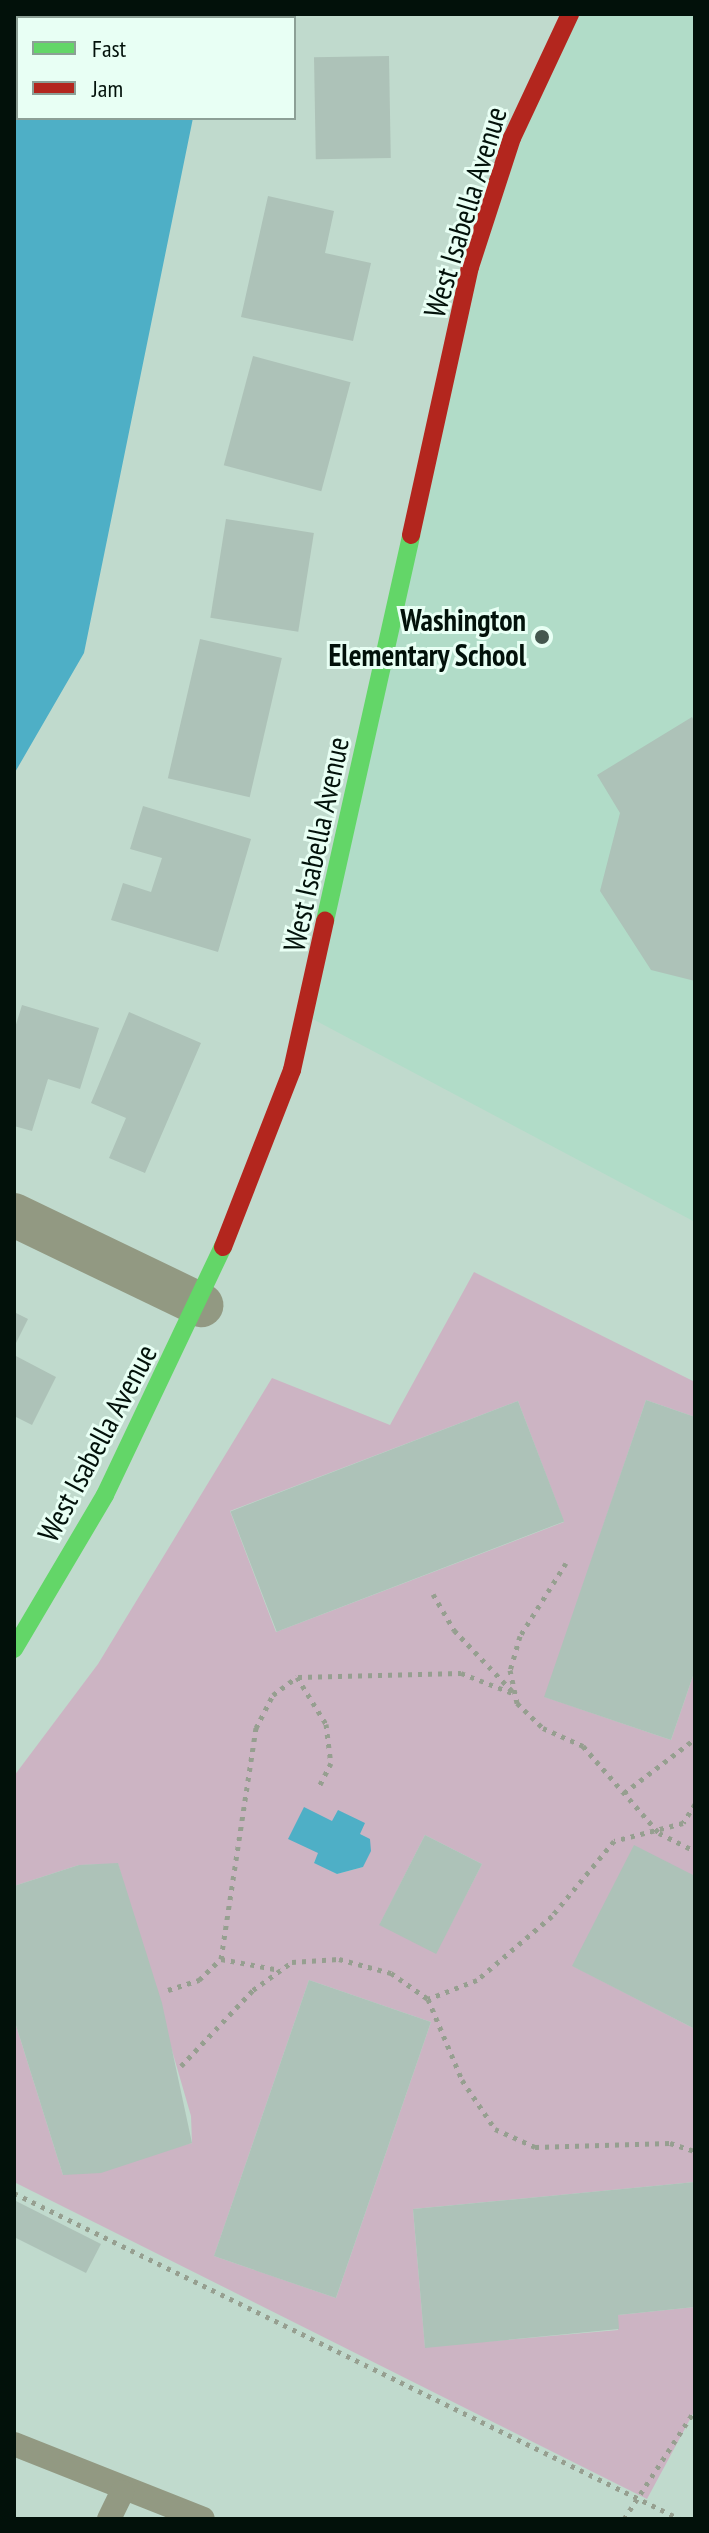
<!DOCTYPE html>
<style>
body{margin:0}
#map{position:relative;width:709px;height:2533px;overflow:hidden;background:#c0dacd;font-family:"PT Sans Narrow",sans-serif}
div>[style]{position:absolute}
[style*='--x']{left:calc(var(--x)*1px);top:calc(var(--y)*1px);width:calc(var(--w)*1px);rotate:calc(var(--a)*1deg)}
.built>*{inset:0;background:#b1dcc8}
.green>*{inset:0;background:#ccb4c3}
.water>*{inset:0;background:#4eafc6}
.building>*{inset:0;background:#adc2b8;transform-origin:0 0}
.path>*{height:5px;margin-top:-2.5px;transform-origin:0;background:repeating-linear-gradient(90deg,#969f90 0 4px,transparent 0 10px)}
.lane>*{height:24px;margin:-12px;padding:0 12px;transform-origin:12px;border-radius:12px;background:#929982}
.street>*{height:44px;margin:-22px;padding:0 22px;transform-origin:22px;border-radius:22px;background:#929982}
.fast>*{height:18px;margin:-9px;padding:0 9px;transform-origin:9px;border-radius:9px;background:#63d668}
.jam>*{height:18px;margin:-9px;padding:0 9px;transform-origin:9px;border-radius:9px;background:#b3261e}
.dots>*{width:22px;height:22px;translate:-50% -50%;box-sizing:border-box;border:4px solid #e8fff4;border-radius:50%}
span{translate:-50% -50%;white-space:nowrap;text-align:center;line-height:1.15;-webkit-text-stroke:6px #e8fff4;paint-order:stroke}
.street-label{font-size:30px;color:#02110a}
.poi-label{font-size:30px;color:#02110a;font-weight:700}
.right{translate:-100% -50%;text-align:right}
.frame{position:absolute;inset:0;border:16px solid #02110a;pointer-events:none}
.legend{position:absolute;left:16px;top:16px;width:280px;height:104px;box-sizing:border-box;background:#e8fff4;border:2px solid #8ca096;margin:0;padding:10px 14px;list-style:none;font-size:24px;color:#02110a}
.legend li{display:flex;align-items:center;gap:16px;height:40px}
.legend b{width:40px;border:2px solid #8ca096}
</style>
<div id="map">
<div class="built">
<i style="clip-path:polygon(570px 14px,695px 14px,695px 1222px,307px 1016px,470px 267px)"></i>
</div>
<div class="green">
<i style="clip-path:polygon(evenodd,474px 1272px,695px 1382px,695px 1417px,646px 1400px,545px 1697px,671px 1740px,695px 1670px,695px 1876px,573px 1966px,695px 2029px,695px 2182px,413px 2209px,425px 2347px,618px 2330px,618px 2315px,695px 2307px,695px 2410px,647px 2499px,14px 2182px,14px 2019px,63px 2175px,192px 2143px,191px 2116px,118px 1864px,79px 1865px,14px 1886px,14px 1776px,98px 1664px,272px 1378px,390px 1425px,474px 1272px,518px 1401px,564px 1522px,276px 1632px,230px 1511px,518px 1401px,474px 1272px,425px 1835px,482px 1864px,436px 1953px,380px 1924px,425px 1835px,474px 1272px,366px 1849px,363px 1867px,337px 1874px,314px 1862px,319px 1854px,366px 1849px,474px 1272px,309px 1980px,431px 2022px,336px 2298px,214px 2256px,309px 1980px)"></i>
</div>
<div class="water">
<i style="clip-path:polygon(14px 14px,135px 18px,18px 18px,18px 118px,193px 118px,84px 653px,14px 774px)"></i>
<i style="clip-path:polygon(304px 1807px,332px 1821px,338px 1810px,365px 1823px,360px 1834px,370px 1839px,371px 1851px,363px 1867px,337px 1874px,314px 1863px,318px 1853px,288px 1839px)"></i>
</div>
<div class="building">
<i style="left:389px;top:56px;width:102px;height:75px;rotate:89deg"></i>
<i style="clip-path:polygon(268px 196px,334px 211px,325px 253px,371px 263px,353px 341px,241px 317px)"></i>
<i style="left:253px;top:356px;width:101px;height:113px;rotate:15deg"></i>
<i style="left:226px;top:519px;width:89px;height:100px;rotate:9deg"></i>
<i style="left:200px;top:639px;width:84px;height:143px;rotate:13deg"></i>
<i style="clip-path:polygon(692px 717px,695px 723px,695px 981px,651px 970px,600px 891px,620px 813px,597px 775px)"></i>
<i style="clip-path:polygon(143px 806px,251px 839px,218px 952px,111px 920px,123px 883px,151px 892px,162px 858px,130px 849px)"></i>
<i style="clip-path:polygon(22px 1005px,99px 1028px,80px 1089px,48px 1079px,32px 1131px,14px 1126px,14px 1031px)"></i>
<i style="clip-path:polygon(129px 1012px,201px 1043px,145px 1173px,109px 1158px,126px 1118px,91px 1103px)"></i>
<i style="clip-path:polygon(14px 1312px,28px 1319px,14px 1347px)"></i>
<i style="clip-path:polygon(14px 1355px,56px 1377px,32px 1425px,14px 1416px)"></i>
<i style="clip-path:polygon(646px 1400px,695px 1417px,695px 1670px,671px 1740px,544px 1697px)"></i>
<i style="left:518px;top:1401px;width:129px;height:308px;rotate:69deg"></i>
<i style="left:425px;top:1835px;width:64px;height:101px;rotate:27deg"></i>
<i style="clip-path:polygon(634px 1845px,695px 1876px,695px 2029px,572px 1966px)"></i>
<i style="clip-path:polygon(118px 1863px,162px 2003px,192px 2143px,101px 2173px,63px 2175px,14px 2019px,14px 1886px,79px 1865px)"></i>
<i style="left:309px;top:1980px;width:129px;height:292px;rotate:19deg"></i>
<i style="clip-path:polygon(695px 2182px,695px 2307px,618px 2315px,619px 2329px,425px 2348px,413px 2209px)"></i>
<i style="clip-path:polygon(14px 2200px,101px 2244px,86px 2273px,14px 2237px)"></i>
</div>
<div class="path">
<i style="--x:566;--y:1563;--w:86;--a:122.2"></i>
<i style="--x:520;--y:1636;--w:35;--a:106"></i>
<i style="--x:510;--y:1670;--w:34;--a:78"></i>
<i style="--x:517;--y:1703;--w:36;--a:44"></i>
<i style="--x:543;--y:1728;--w:44;--a:24.2"></i>
<i style="--x:583;--y:1746;--w:116;--a:48.9"></i>
<i style="--x:659;--y:1833;--w:40;--a:26.6"></i>
<i style="--x:433;--y:1594;--w:42;--a:59.7"></i>
<i style="--x:454;--y:1630;--w:84;--a:46.4"></i>
<i style="--x:298;--y:1677;--w:163;--a:-1.4"></i>
<i style="--x:461;--y:1673;--w:58;--a:21.3"></i>
<i style="--x:624;--y:1793;--w:89;--a:-37.3"></i>
<i style="--x:695;--y:1804;--w:22;--a:122"></i>
<i style="--x:683;--y:1823;--w:71;--a:165.4"></i>
<i style="--x:614;--y:1841;--w:97;--a:129.6"></i>
<i style="--x:552;--y:1916;--w:99;--a:139.5"></i>
<i style="--x:477;--y:1980;--w:53;--a:158.8"></i>
<i style="--x:428;--y:1999;--w:88;--a:67.2"></i>
<i style="--x:462;--y:2080;--w:59;--a:56"></i>
<i style="--x:495;--y:2129;--w:44;--a:24.2"></i>
<i style="--x:535;--y:2147;--w:135;--a:-1.7"></i>
<i style="--x:670;--y:2143;--w:26;--a:18"></i>
<i style="--x:221;--y:1959;--w:234;--a:-81.4"></i>
<i style="--x:256;--y:1728;--w:37;--a:-63"></i>
<i style="--x:273;--y:1695;--w:30;--a:-37"></i>
<i style="--x:297;--y:1677;--w:55;--a:58.3"></i>
<i style="--x:326;--y:1724;--w:39;--a:83"></i>
<i style="--x:331;--y:1763;--w:29;--a:117"></i>
<i style="--x:168;--y:1990;--w:33;--a:-18"></i>
<i style="--x:199;--y:1980;--w:30;--a:-44"></i>
<i style="--x:221;--y:1959;--w:60;--a:10.6"></i>
<i style="--x:181;--y:2066;--w:105;--a:-46.5"></i>
<i style="--x:253;--y:1990;--w:48;--a:-35.7"></i>
<i style="--x:292;--y:1962;--w:47;--a:-3.7"></i>
<i style="--x:339;--y:1959;--w:54;--a:15.1"></i>
<i style="--x:391;--y:1973;--w:45;--a:35.1"></i>
<i style="--x:14;--y:2193;--w:742;--a:26.08"></i>
<i style="--x:624;--y:2519;--w:130;--a:-56.9"></i>
</div>
<div class="lane">
<i style="--x:14;--y:2444;--w:203;--a:21.6"></i>
<i style="--x:109;--y:2519;--w:30;--a:-64"></i>
</div>
<div class="street">
<i style="--x:14;--y:1215;--w:208;--a:25.7"></i>
</div>
<div class="fast">
<i style="--x:325;--y:921;--w:395;--a:-77.4"></i>
<i style="--x:14;--y:1649;--w:179;--a:-59.4"></i>
<i style="--x:105;--y:1495;--w:275;--a:-64.6"></i>
</div>
<div class="jam">
<i style="--x:411;--y:535;--w:274;--a:-77.6"></i>
<i style="--x:470;--y:267;--w:136;--a:-72"></i>
<i style="--x:512;--y:138;--w:137;--a:-64.9"></i>
<i style="--x:223;--y:1247;--w:190;--a:-68.7"></i>
<i style="--x:292;--y:1070;--w:153;--a:-77.5"></i>
</div>
<div class="dots">
<i style="left:542px;top:637px;background:#44574e"></i>
</div>
<div class="street-label">
<span style="left:465px;top:212px;rotate:-73deg">West Isabella Avenue</span>
<span style="left:316px;top:844px;rotate:-78deg">West Isabella Avenue</span>
<span style="left:97px;top:1443px;rotate:-62deg">West Isabella Avenue</span>
</div>
<div class="poi-label">
<span class="right" style="left:526px;top:637px">Washington<br>Elementary School</span>
</div>
<div class="frame"></div>
<ul class="legend">
<li><b style="height:10px;background:#63d668"></b>Fast</li>
<li><b style="height:10px;background:#b3261e"></b>Jam</li>
</ul>
</div>
